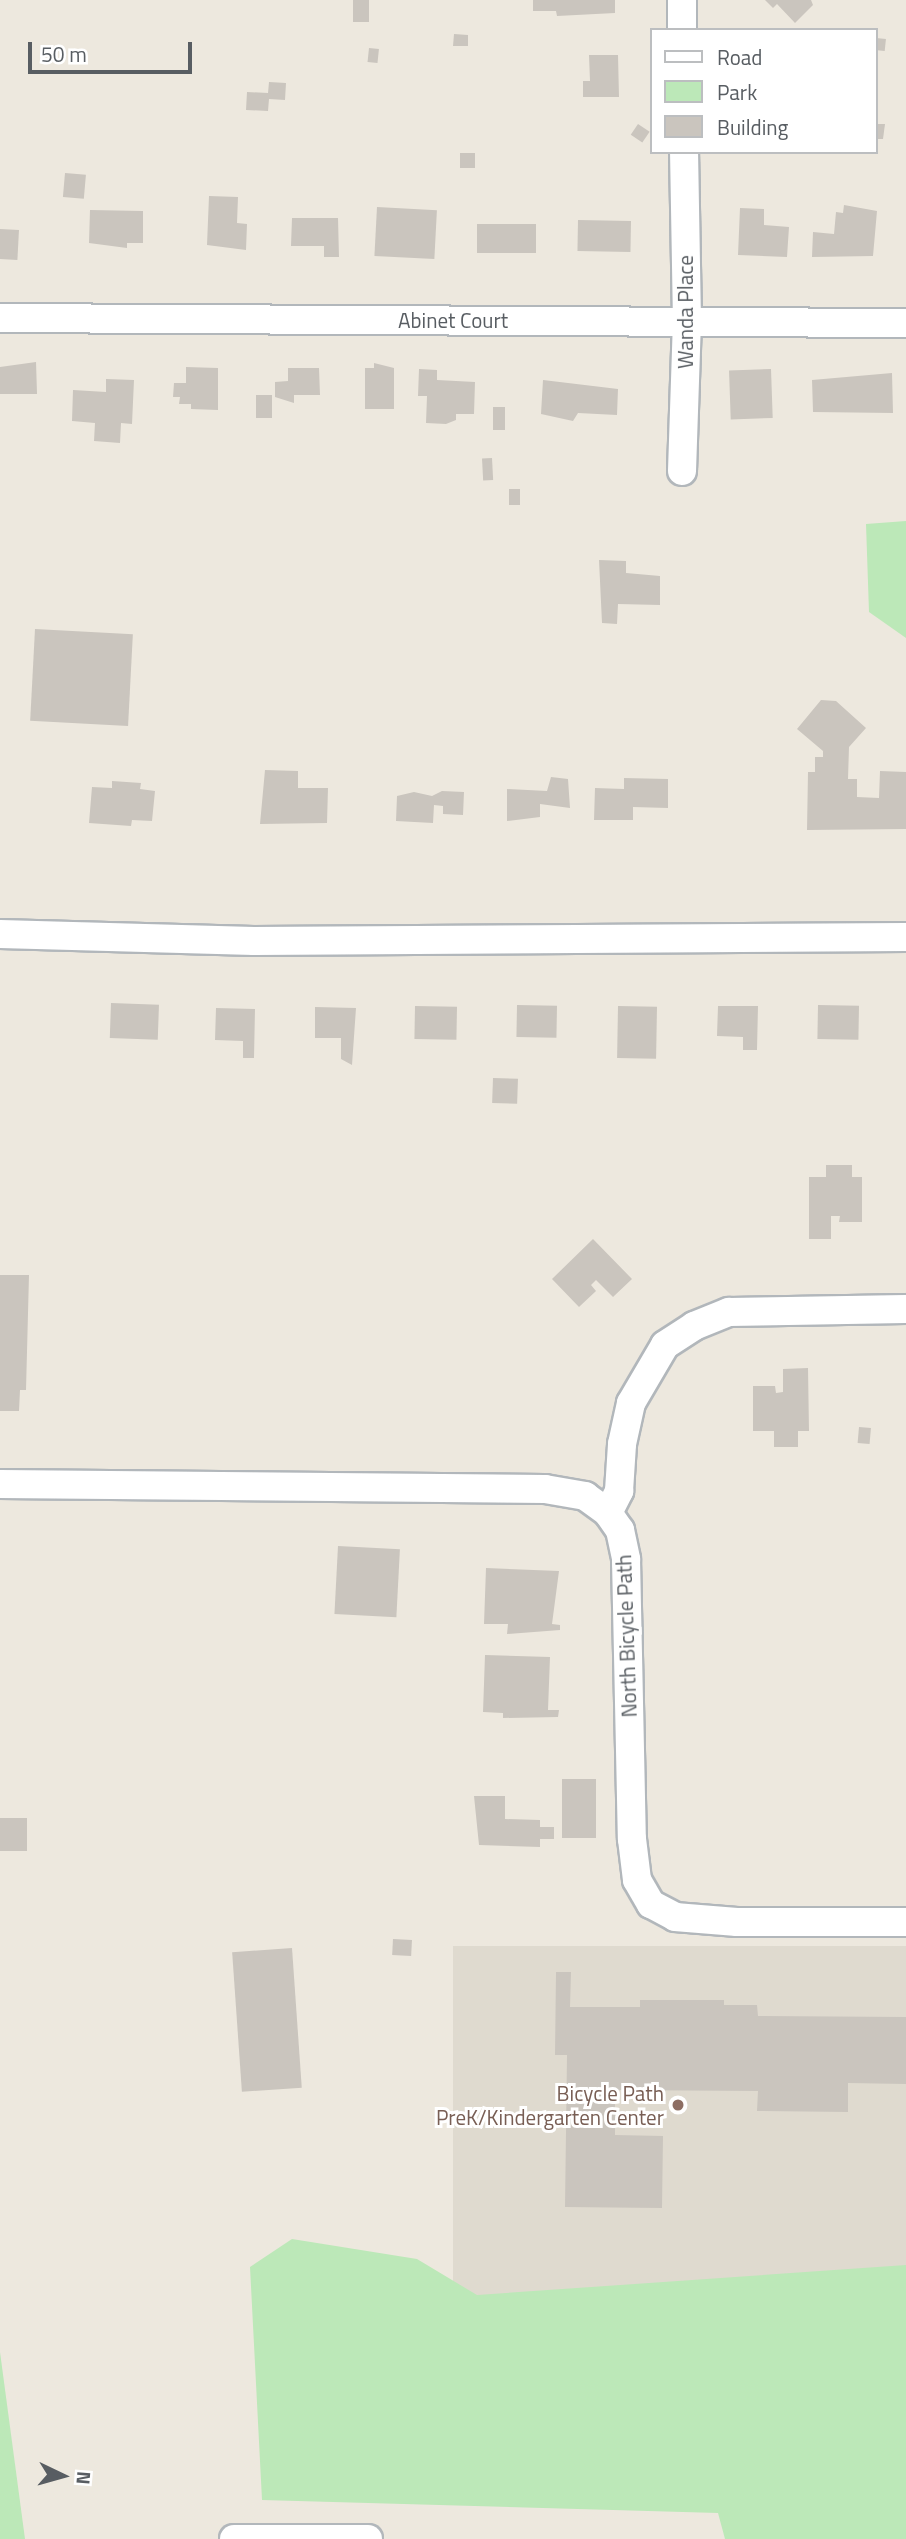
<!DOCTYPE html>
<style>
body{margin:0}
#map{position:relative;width:906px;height:2539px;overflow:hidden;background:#ede8de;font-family:"Titillium Web",sans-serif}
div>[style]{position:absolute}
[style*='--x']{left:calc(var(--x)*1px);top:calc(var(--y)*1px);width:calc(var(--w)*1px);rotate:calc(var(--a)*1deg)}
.education>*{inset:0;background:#dfdacf;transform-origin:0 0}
.green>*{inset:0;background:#bce8b8}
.building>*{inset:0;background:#cac5be;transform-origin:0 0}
.roads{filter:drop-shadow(2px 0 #b2b7bb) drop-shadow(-2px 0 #b2b7bb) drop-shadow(0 2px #b2b7bb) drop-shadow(0 -2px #b2b7bb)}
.minor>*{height:28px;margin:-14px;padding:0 14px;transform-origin:14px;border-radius:14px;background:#fff}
.dots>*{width:19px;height:19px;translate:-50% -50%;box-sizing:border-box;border:4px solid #fff;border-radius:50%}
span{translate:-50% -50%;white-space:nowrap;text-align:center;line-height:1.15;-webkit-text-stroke:6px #fff;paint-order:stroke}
.street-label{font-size:21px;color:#585d62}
.education-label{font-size:21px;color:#785e54}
.right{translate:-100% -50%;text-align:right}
.legend{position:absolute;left:650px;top:28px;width:228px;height:126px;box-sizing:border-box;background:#fff;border:2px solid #bcbec0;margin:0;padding:9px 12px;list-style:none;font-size:21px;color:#585d62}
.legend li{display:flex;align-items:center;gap:14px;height:35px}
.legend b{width:35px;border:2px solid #bcbec0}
.north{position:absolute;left:28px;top:2441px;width:70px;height:70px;-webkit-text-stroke:5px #fff;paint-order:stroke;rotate:95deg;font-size:19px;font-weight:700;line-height:28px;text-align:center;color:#585d62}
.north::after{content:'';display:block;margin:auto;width:24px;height:32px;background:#585d62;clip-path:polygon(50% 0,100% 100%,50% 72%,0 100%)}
.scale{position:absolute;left:28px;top:42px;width:164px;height:32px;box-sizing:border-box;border:4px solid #585d62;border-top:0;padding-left:9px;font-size:21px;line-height:24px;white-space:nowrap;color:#585d62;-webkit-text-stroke:5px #fff;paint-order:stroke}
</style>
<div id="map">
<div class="education">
<i style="left:453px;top:1946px;width:453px;height:349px"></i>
</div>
<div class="green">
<i style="clip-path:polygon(906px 521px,906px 638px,869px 612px,866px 524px)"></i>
<i style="clip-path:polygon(292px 2239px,417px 2259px,477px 2295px,906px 2265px,906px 2539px,725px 2539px,718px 2513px,262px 2500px,250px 2267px)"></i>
<i style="clip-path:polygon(0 2352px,25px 2539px,0 2539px)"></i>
</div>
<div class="building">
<i style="left:353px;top:0;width:16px;height:22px"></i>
<i style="clip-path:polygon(533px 0,615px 0,615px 13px,557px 16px,556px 11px,533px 11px)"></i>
<i style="clip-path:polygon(765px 0,811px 0,813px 5px,795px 23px,777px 4px,773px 8px)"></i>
<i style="clip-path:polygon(454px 34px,468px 35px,468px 46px,453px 46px)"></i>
<i style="left:876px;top:38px;width:10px;height:12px;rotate:6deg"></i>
<i style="left:369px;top:48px;width:10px;height:14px;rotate:6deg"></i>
<i style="clip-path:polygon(589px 55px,618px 55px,619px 97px,583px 97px,583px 81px,590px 81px)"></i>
<i style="clip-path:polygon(269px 82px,286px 83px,285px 100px,269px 99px,268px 111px,246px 110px,247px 92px,268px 93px)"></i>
<i style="left:638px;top:124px;width:14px;height:13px;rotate:34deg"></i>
<i style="clip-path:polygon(876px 124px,885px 124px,883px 139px,876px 139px)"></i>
<i style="left:460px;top:153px;width:15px;height:15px"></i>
<i style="left:65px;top:173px;width:21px;height:24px;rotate:5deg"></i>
<i style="clip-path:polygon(209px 196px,238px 197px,237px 223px,247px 224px,246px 250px,207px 245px)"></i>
<i style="clip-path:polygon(844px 205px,877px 211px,873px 256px,812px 257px,813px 232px,834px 234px,836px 212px,843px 213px)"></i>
<i style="left:377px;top:207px;width:60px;height:49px;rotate:3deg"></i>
<i style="clip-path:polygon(740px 208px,764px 209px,764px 225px,789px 227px,787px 257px,738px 255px)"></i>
<i style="clip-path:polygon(90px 210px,143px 211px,143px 243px,127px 243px,127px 248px,89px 243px)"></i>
<i style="clip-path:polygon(292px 218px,338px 218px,339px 257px,324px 257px,324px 246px,291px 246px)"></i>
<i style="left:578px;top:220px;width:53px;height:31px;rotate:1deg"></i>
<i style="left:477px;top:224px;width:59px;height:29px"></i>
<i style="left:0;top:229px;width:19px;height:30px;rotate:3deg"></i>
<i style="clip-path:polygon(36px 362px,37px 394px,0 394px,0 367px)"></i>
<i style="clip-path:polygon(374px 363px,394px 368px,394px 409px,365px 409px,365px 368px,374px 368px)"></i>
<i style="clip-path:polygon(186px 367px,218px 368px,218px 410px,191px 409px,191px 404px,179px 404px,180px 397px,173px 397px,174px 383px,186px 383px)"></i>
<i style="clip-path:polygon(288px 368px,319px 368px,320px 395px,294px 395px,294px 403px,275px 397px,275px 382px,288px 381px)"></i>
<i style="clip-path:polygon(419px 369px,437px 370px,437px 380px,475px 382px,474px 414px,456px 414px,456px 420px,446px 424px,426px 423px,427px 396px,418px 396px)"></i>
<i style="left:771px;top:369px;width:49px;height:42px;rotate:88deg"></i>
<i style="clip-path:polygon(892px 373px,893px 413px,813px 412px,812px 380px)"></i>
<i style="clip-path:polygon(106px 379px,134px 380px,132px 424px,121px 423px,120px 443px,94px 441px,95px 423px,72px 421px,73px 390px,106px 392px)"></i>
<i style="clip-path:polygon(543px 380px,618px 389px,617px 415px,578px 413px,573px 421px,541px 414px)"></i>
<i style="left:256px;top:395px;width:16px;height:23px"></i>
<i style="left:493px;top:407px;width:12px;height:23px"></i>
<i style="left:492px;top:458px;width:22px;height:10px;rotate:87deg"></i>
<i style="left:509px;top:489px;width:11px;height:16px"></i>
<i style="clip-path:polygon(599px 560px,626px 561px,626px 573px,660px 576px,660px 605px,618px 604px,617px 624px,602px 623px)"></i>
<i style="left:35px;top:629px;width:98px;height:92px;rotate:3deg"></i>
<i style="clip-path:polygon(821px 700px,836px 701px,866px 728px,849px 747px,848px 779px,857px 779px,857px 797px,879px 798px,880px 771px,906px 772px,906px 829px,807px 830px,808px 772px,815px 772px,815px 757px,823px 757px,823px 751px,797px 729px)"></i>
<i style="clip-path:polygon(265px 770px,298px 771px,298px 788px,328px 788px,327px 823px,260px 824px)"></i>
<i style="clip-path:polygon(551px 777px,568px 779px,570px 808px,540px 804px,540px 817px,507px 821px,507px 789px,547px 791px)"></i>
<i style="clip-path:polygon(624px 778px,668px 779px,668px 808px,633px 807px,633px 820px,594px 820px,595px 788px,624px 789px)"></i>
<i style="clip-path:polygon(112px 781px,141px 783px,140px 789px,155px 791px,152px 821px,132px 820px,131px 826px,89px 823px,92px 787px,112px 788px)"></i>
<i style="clip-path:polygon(442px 791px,464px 792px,463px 815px,443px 814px,443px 806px,434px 805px,433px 823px,396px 821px,397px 796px,414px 792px,432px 796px)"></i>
<i style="left:111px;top:1003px;width:48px;height:35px;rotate:2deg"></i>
<i style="left:517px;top:1005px;width:40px;height:32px;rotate:1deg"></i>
<i style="left:818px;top:1005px;width:41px;height:34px;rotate:1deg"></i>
<i style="left:415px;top:1006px;width:42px;height:33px;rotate:1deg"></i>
<i style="left:618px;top:1006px;width:39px;height:52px;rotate:1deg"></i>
<i style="clip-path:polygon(718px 1006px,758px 1006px,757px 1050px,743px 1050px,743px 1037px,717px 1036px)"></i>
<i style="clip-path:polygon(315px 1007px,356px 1008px,352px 1065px,341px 1059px,341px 1038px,315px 1038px)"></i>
<i style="clip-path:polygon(216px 1008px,255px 1009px,254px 1058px,243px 1058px,243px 1041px,215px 1040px)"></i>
<i style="left:493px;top:1078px;width:25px;height:25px;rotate:2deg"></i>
<i style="clip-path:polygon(826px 1165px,852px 1165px,852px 1177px,862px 1177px,862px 1222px,839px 1222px,840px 1216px,831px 1216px,831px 1239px,809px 1239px,809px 1177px,826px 1177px)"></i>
<i style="clip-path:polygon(593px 1239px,632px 1279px,613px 1297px,596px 1280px,591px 1285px,596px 1291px,579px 1307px,552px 1279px)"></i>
<i style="clip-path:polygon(0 1275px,29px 1275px,26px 1390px,20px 1390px,19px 1411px,0 1411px)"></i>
<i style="clip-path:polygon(808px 1368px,809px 1431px,798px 1431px,798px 1447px,774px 1447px,774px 1431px,753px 1431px,753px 1386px,775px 1386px,776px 1393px,783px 1392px,783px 1369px)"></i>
<i style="left:859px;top:1427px;width:12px;height:16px;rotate:5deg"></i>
<i style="left:338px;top:1546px;width:62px;height:68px;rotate:3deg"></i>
<i style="clip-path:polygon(486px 1568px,559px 1571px,552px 1624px,560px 1625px,560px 1630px,507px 1634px,508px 1624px,484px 1624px)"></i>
<i style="clip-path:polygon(485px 1655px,550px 1657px,548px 1710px,559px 1710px,558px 1717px,503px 1718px,503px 1713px,483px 1712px)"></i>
<i style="left:562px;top:1779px;width:34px;height:59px"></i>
<i style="clip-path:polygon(474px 1796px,505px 1796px,505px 1819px,540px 1820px,540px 1827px,554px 1827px,554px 1839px,540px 1839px,540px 1847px,479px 1845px)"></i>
<i style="left:0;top:1818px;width:27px;height:33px"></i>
<i style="left:393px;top:1939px;width:19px;height:16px;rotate:3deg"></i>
<i style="left:292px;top:1948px;width:140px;height:60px;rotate:86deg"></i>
<i style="clip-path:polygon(556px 1972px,571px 1972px,570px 2007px,640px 2007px,640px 2000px,724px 2000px,724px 2005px,757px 2005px,758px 2016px,906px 2017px,906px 2084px,848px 2083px,848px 2112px,757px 2111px,758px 2091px,615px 2090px,615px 2135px,663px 2136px,662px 2208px,565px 2207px,567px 2055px,555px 2055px)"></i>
</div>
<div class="roads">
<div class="minor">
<i style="--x:682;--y:0;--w:30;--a:90"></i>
<i style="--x:0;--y:318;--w:906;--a:0.32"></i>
<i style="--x:682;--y:471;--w:149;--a:-88.1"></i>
<i style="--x:687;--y:322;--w:170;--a:-91"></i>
<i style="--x:0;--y:934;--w:254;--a:1.6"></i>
<i style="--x:254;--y:941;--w:652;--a:-0.35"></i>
<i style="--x:0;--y:1484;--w:545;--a:0.53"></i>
<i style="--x:545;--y:1489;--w:41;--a:9.9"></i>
<i style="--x:585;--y:1496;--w:29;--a:36"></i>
<i style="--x:608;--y:1513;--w:21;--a:55"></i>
<i style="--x:620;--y:1530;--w:30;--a:78"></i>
<i style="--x:626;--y:1559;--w:280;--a:88.8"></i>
<i style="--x:632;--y:1839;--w:41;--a:83"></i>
<i style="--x:637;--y:1880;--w:28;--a:60"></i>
<i style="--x:651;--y:1904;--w:27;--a:28"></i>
<i style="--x:675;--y:1917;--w:62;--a:4.6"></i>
<i style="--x:737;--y:1922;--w:169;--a:0"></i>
<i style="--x:608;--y:1513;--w:25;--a:-63"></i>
<i style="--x:619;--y:1491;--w:47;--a:-86.3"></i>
<i style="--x:622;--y:1444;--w:42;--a:-77.6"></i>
<i style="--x:631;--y:1403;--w:67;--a:-59.6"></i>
<i style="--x:665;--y:1345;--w:35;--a:-33"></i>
<i style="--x:694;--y:1326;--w:38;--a:-22"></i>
<i style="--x:729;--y:1312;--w:177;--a:-1"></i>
<i style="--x:234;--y:2539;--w:134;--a:0"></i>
</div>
</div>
<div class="dots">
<i style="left:678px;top:2105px;background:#8d6e63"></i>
</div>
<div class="street-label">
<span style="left:685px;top:312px;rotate:-90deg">Wanda Place</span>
<span style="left:453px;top:320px">Abinet Court</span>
<span style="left:626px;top:1636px;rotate:-92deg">North Bicycle Path</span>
</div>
<div class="education-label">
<span class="right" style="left:664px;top:2105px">Bicycle Path<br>PreK/Kindergarten Center</span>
</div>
<ul class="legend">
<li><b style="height:9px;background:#fff"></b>Road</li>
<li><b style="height:19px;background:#bce8b8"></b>Park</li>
<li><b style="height:19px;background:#cac5be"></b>Building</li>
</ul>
<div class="north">N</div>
<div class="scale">50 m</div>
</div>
